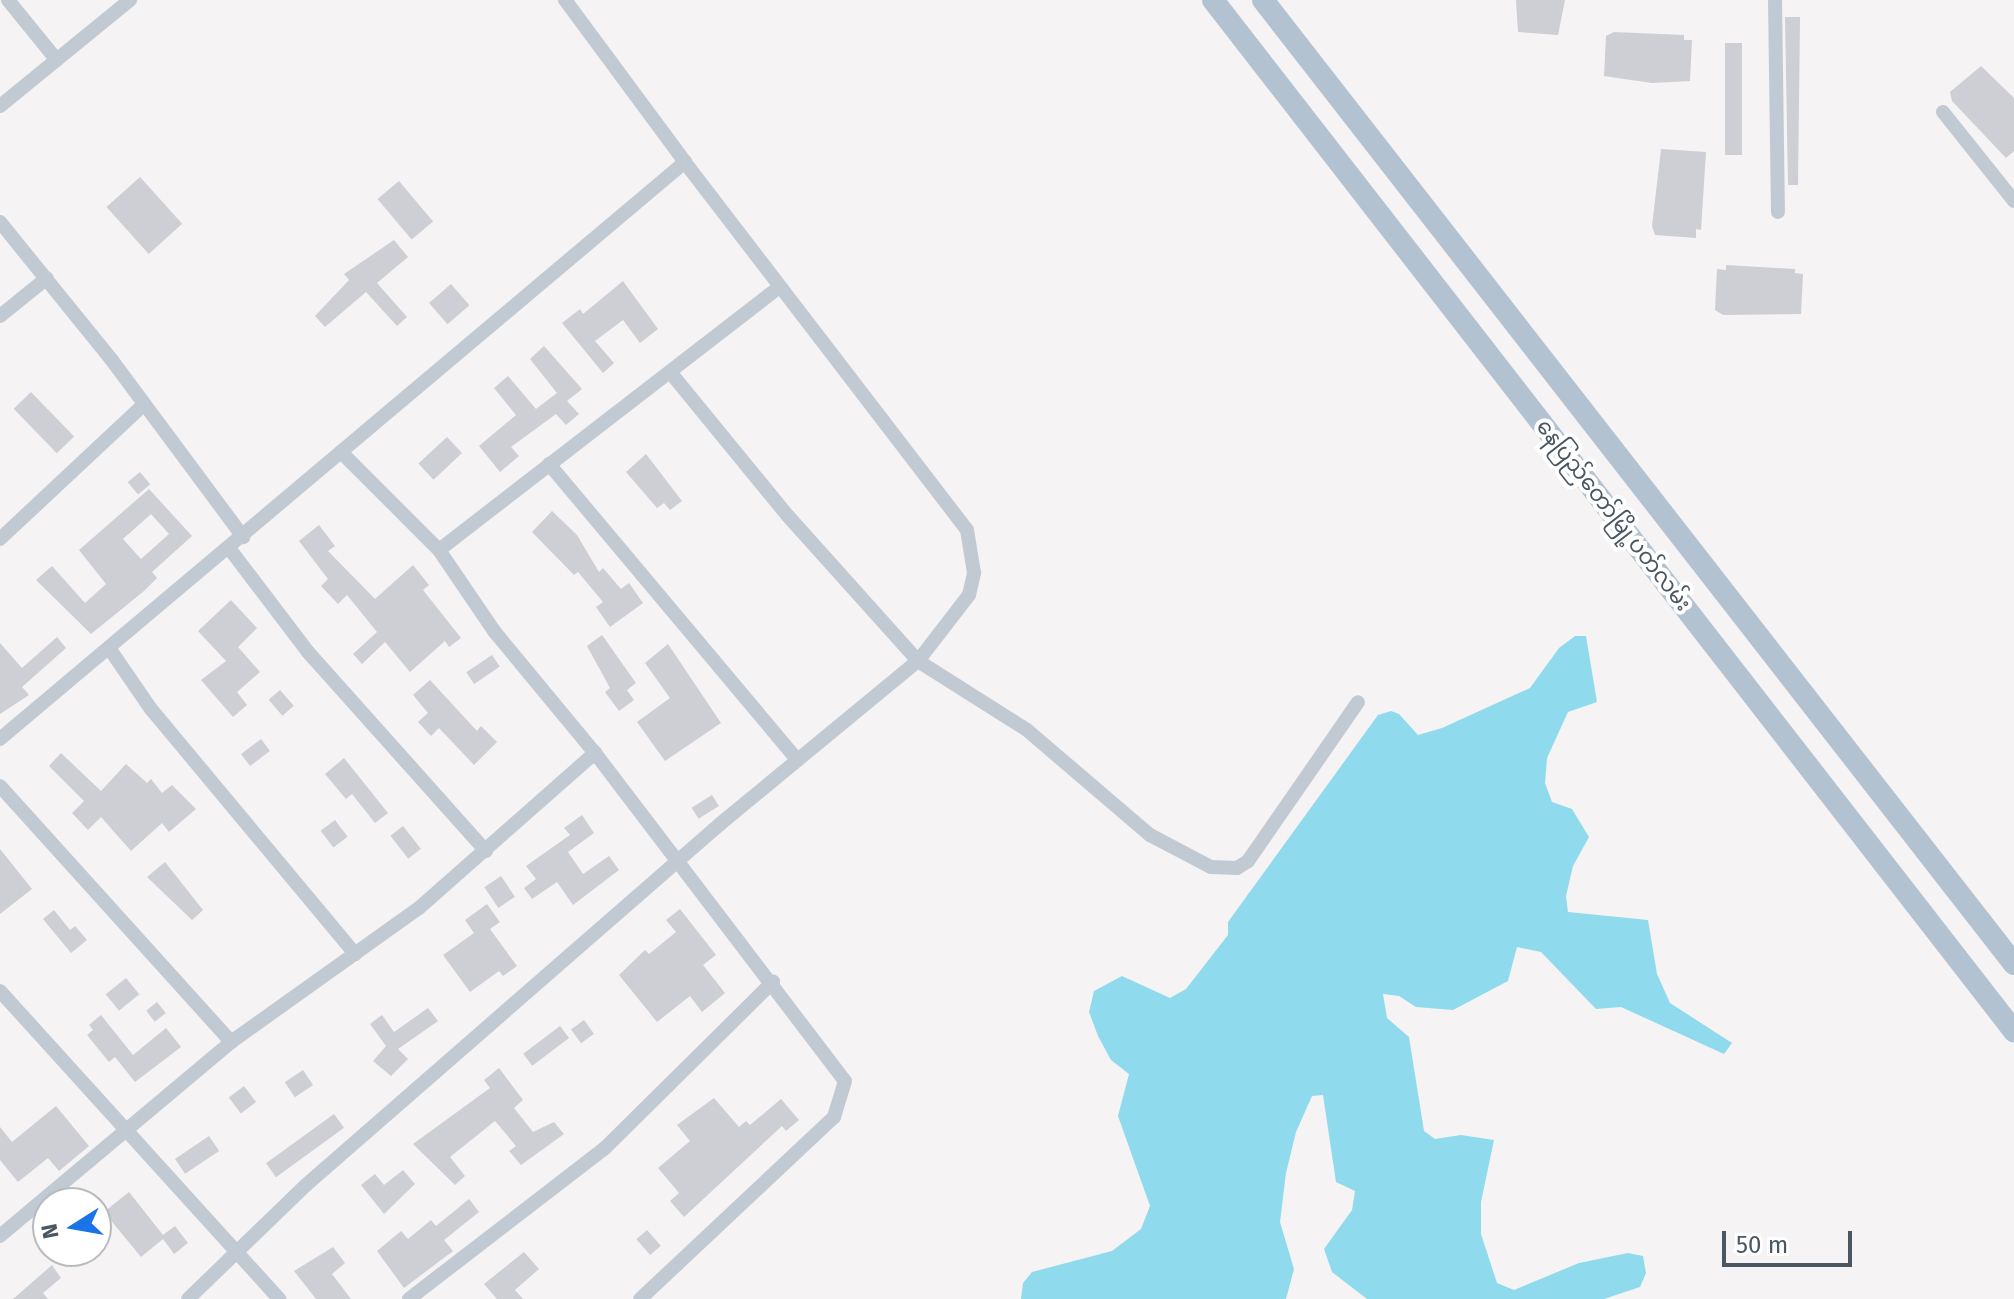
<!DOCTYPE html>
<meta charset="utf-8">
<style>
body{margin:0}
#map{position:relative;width:2014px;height:1299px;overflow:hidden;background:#f5f3f3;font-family:"Fira Sans","Noto Sans Myanmar",sans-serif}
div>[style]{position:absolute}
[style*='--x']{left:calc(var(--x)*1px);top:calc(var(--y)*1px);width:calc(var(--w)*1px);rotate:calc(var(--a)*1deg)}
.water>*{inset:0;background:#90daee}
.building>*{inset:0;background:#cdcfd5;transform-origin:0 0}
.street>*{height:14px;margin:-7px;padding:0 7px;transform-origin:7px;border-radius:7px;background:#c1cad2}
.primary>*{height:22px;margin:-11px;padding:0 11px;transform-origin:11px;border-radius:11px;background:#b3c2d1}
span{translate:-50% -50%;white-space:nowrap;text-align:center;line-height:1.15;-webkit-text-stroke:8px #fff;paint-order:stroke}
.street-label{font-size:22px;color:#4a5661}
.north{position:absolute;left:32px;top:1187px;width:80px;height:80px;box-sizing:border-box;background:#fff;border:2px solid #b7bbc0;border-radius:50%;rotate:259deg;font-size:22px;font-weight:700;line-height:32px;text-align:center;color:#4a5661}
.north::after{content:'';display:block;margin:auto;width:28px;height:36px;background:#1a73e8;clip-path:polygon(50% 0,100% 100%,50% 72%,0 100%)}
.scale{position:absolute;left:1722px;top:1231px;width:130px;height:36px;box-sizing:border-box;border:4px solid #4a5661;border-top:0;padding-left:10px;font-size:24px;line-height:28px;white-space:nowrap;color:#4a5661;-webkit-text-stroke:6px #fff;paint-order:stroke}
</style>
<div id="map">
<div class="water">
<i style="clip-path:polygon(1575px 636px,1586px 636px,1597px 702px,1568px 712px,1547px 758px,1545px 783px,1552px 802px,1572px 809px,1589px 837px,1573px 866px,1566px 896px,1568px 912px,1648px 920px,1657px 974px,1670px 1003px,1732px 1043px,1724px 1054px,1621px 1007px,1596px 1009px,1541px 952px,1517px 947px,1508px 981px,1453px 1010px,1416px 1007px,1399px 996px,1383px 994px,1387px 1018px,1409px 1037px,1424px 1131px,1435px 1139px,1461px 1135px,1494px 1140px,1481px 1202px,1481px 1234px,1497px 1283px,1514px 1290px,1579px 1263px,1628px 1253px,1643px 1256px,1646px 1273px,1640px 1287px,1604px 1299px,1367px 1299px,1332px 1272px,1324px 1249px,1352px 1210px,1355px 1191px,1336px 1182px,1323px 1095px,1312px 1096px,1296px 1132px,1286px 1173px,1280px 1222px,1294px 1269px,1286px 1299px,1021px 1299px,1023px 1283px,1032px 1272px,1112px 1251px,1141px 1229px,1150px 1206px,1118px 1116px,1129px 1074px,1111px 1060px,1098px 1036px,1089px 1012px,1094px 991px,1122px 976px,1170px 998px,1186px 989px,1228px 935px,1228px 922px,1378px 715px,1391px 711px,1399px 714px,1418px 735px,1442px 728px,1530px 688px,1559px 648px)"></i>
</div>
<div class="building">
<i style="clip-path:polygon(1516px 0,1565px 0,1558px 35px,1518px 32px)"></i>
<i style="clip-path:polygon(1785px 17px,1800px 17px,1798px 185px,1788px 185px)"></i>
<i style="clip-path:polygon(1614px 32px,1684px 35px,1684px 40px,1692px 40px,1690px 81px,1652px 83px,1604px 76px,1606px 36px)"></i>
<i style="left:1725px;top:43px;width:17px;height:112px"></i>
<i style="clip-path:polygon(1981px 66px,2014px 98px,2014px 151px,2006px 158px,1952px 101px,1950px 92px)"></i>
<i style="clip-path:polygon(1661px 149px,1706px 152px,1701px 230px,1696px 229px,1696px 238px,1655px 235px,1652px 226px)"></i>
<i style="left:140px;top:177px;width:63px;height:45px;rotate:48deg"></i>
<i style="left:399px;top:181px;width:53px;height:28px;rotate:50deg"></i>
<i style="clip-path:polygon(394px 240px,408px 257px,377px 283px,407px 317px,397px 326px,366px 292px,325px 327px,315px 316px,349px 280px,344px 274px)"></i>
<i style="clip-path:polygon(1726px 265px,1795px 269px,1795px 273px,1803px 274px,1801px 314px,1723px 315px,1715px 310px,1717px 269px,1726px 270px)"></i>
<i style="clip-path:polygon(623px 281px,658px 329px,640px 343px,623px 320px,595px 341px,614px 363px,603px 373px,562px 323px,580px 309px,583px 314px)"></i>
<i style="left:451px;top:284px;width:28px;height:29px;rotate:49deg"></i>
<i style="clip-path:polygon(544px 346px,582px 389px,567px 401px,579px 414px,566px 425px,556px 414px,511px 447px,519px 456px,500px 472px,479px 446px,516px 415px,494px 388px,508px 376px,536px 409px,557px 393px,530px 359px)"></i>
<i style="left:31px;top:392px;width:62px;height:24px;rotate:46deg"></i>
<i style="left:447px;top:437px;width:22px;height:39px;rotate:47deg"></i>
<i style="clip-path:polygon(646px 454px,682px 501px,670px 510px,664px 503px,657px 508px,626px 472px)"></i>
<i style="left:140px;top:472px;width:16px;height:16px;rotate:50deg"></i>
<i style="clip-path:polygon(evenodd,149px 489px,192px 536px,152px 572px,157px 578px,144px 591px,91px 634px,36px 580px,52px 566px,85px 603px,106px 584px,79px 550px,149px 489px,151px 514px,169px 534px,141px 559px,123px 539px,151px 514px)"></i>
<i style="clip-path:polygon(552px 511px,577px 535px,599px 572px,603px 568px,621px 589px,629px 583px,643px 603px,610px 627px,596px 607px,603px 602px,578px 572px,574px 575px,532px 532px)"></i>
<i style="clip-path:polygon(319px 525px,335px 546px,328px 551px,375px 599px,413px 565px,429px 585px,423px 590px,461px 638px,449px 647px,445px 641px,410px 672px,385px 642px,362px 664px,353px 654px,377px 632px,347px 595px,338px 604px,321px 586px,328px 579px,299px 541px)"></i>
<i style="clip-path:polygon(231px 600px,257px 628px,238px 647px,260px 672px,237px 692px,247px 705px,233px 717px,201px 680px,226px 661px,198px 631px)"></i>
<i style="clip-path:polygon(602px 635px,636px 683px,627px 690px,634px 700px,619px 711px,605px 692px,610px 688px,587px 646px)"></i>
<i style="clip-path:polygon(57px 637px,66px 648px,22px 687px,29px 695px,0 714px,0 643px,22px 668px)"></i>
<i style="clip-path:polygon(668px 644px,721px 723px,665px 761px,637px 722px,670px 698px,645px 663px)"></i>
<i style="left:492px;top:655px;width:14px;height:31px;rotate:56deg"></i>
<i style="clip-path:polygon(430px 680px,477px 731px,481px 726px,497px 742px,474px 765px,439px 728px,431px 736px,418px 722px,428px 713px,413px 695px)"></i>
<i style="left:280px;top:690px;width:21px;height:15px;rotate:49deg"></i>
<i style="left:261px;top:739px;width:15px;height:25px;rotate:53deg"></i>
<i style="clip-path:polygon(61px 753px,101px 791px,126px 764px,147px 783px,151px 779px,162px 793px,172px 785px,196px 809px,169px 832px,162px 823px,131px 851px,101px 817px,88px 830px,72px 813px,84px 801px,49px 766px)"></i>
<i style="clip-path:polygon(344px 758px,388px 813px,375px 823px,352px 794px,346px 799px,325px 774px)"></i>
<i style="left:712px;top:795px;width:13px;height:24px;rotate:58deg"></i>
<i style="clip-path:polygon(582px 815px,594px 833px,568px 852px,583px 874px,609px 856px,619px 870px,573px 905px,557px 882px,532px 899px,524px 888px,536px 879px,526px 866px,570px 835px,564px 828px)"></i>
<i style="left:335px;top:820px;width:21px;height:18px;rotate:53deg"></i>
<i style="left:403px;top:826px;width:29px;height:16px;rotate:52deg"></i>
<i style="clip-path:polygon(0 849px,32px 889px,0 914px)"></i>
<i style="clip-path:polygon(165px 862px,203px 910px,192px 920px,147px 877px)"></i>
<i style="left:501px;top:876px;width:25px;height:20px;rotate:56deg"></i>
<i style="clip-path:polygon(487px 904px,500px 922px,490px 929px,517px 966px,503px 976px,499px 971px,470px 992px,443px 955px,474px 933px,465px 920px)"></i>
<i style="clip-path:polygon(680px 909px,716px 955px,703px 965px,725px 993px,702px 1012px,690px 996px,657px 1022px,619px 975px,645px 950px,649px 954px,676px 932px,666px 920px)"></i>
<i style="clip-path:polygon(54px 910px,70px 930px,75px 926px,87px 940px,71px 953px,43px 919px)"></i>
<i style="left:126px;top:978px;width:21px;height:26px;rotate:51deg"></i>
<i style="left:157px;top:1002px;width:14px;height:14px;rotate:51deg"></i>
<i style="clip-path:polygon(428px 1008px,438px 1021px,398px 1049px,408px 1059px,391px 1076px,373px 1061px,386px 1046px,370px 1024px,382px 1015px,394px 1032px)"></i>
<i style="clip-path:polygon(101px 1015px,133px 1055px,166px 1028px,181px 1047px,135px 1082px,115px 1057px,109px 1062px,87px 1035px,93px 1030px,89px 1025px)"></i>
<i style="left:584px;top:1020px;width:17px;height:16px;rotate:54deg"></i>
<i style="left:560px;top:1026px;width:15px;height:46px;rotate:53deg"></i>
<i style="clip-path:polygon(499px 1068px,523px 1100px,514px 1108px,533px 1132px,554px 1122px,564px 1134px,521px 1165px,509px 1151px,516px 1146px,495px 1121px,450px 1157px,465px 1176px,455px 1185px,413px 1144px,490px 1088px,484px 1080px)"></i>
<i style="left:303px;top:1070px;width:18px;height:22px;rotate:56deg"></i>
<i style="left:244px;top:1086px;width:20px;height:19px;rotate:53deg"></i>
<i style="clip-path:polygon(714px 1098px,739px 1127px,746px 1121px,750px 1125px,781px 1099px,799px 1120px,786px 1131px,782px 1126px,684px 1217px,670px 1201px,679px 1193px,658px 1168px,690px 1141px,677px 1125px)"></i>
<i style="clip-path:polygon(56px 1106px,89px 1146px,59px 1171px,48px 1158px,18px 1182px,0 1160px,0 1127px,12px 1142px)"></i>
<i style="left:334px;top:1114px;width:17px;height:84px;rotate:54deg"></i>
<i style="left:209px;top:1136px;width:18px;height:41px;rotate:56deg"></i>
<i style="clip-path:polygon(403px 1170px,415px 1184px,384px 1214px,361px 1185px,375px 1174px,384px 1185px)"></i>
<i style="clip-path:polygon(129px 1192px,163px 1235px,175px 1226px,188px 1243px,174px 1254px,163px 1239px,141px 1257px,104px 1212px)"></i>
<i style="clip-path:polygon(469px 1199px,479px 1212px,444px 1240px,453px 1251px,404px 1288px,377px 1251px,401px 1231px,408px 1239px,431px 1220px,436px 1226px)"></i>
<i style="left:647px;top:1230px;width:21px;height:14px;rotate:49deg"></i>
<i style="clip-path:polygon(333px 1247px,345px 1263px,332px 1274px,351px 1299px,316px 1299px,294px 1271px)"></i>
<i style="clip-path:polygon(524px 1252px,539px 1269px,515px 1290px,523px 1299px,497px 1299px,484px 1284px)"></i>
<i style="clip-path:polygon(52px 1265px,61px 1278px,43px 1293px,48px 1299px,13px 1299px)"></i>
</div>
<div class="street">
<i style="--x:8;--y:0;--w:76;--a:50.9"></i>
<i style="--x:1775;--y:0;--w:212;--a:89.2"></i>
<i style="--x:0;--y:106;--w:168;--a:-39.2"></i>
<i style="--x:1943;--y:112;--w:114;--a:51.4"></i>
<i style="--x:0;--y:222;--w:176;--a:51"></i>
<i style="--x:111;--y:359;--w:222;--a:53.4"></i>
<i style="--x:0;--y:316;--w:60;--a:-39"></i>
<i style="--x:670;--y:372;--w:186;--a:50.7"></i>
<i style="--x:788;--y:516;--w:195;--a:48.1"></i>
<i style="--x:918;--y:661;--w:129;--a:32.3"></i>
<i style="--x:1027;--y:730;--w:162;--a:40.5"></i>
<i style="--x:1150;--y:835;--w:69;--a:27.7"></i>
<i style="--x:1211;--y:867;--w:26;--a:2"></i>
<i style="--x:1237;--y:868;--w:13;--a:-32"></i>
<i style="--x:1248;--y:861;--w:193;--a:-55.3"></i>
<i style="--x:341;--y:452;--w:139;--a:45"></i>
<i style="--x:439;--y:550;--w:98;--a:55.8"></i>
<i style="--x:494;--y:631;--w:158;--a:50.4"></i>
<i style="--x:595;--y:753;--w:412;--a:52.7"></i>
<i style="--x:845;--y:1081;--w:38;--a:107"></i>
<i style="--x:834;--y:1117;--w:266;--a:136.8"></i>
<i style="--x:549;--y:464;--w:386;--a:50"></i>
<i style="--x:0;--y:539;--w:196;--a:-43.1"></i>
<i style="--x:229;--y:548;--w:131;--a:52.8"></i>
<i style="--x:308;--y:652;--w:267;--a:48.2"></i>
<i style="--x:439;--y:550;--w:430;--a:-37.7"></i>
<i style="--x:109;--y:648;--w:74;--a:55.5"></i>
<i style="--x:151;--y:709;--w:319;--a:50.2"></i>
<i style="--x:0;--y:739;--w:896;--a:-40.11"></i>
<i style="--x:685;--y:162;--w:202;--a:-126.5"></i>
<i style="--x:0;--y:786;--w:345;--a:47.9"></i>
<i style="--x:0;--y:991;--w:416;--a:47.8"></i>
<i style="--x:0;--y:1236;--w:302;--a:-40"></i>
<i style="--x:231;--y:1042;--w:231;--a:-35.5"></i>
<i style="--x:419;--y:908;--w:235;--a:-41.4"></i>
<i style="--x:188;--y:1299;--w:164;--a:-44"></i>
<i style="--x:306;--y:1185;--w:549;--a:-41.09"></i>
<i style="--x:720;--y:824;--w:256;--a:-39.5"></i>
<i style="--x:918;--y:661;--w:83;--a:-52.3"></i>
<i style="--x:969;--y:595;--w:23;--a:-77"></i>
<i style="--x:974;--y:573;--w:44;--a:-99.2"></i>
<i style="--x:967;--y:530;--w:464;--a:-127.5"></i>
<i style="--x:409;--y:1299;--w:246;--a:-37.6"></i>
<i style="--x:604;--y:1149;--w:238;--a:-44.7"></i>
</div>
<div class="primary">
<i style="--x:1213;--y:0;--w:1306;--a:52.16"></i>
<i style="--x:1263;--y:0;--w:1222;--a:52.08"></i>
</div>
<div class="street-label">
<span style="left:1614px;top:515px;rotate:52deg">နေပြည်တော်မြို့ပတ်လမ်း</span>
</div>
<div class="north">N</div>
<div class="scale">50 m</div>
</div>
